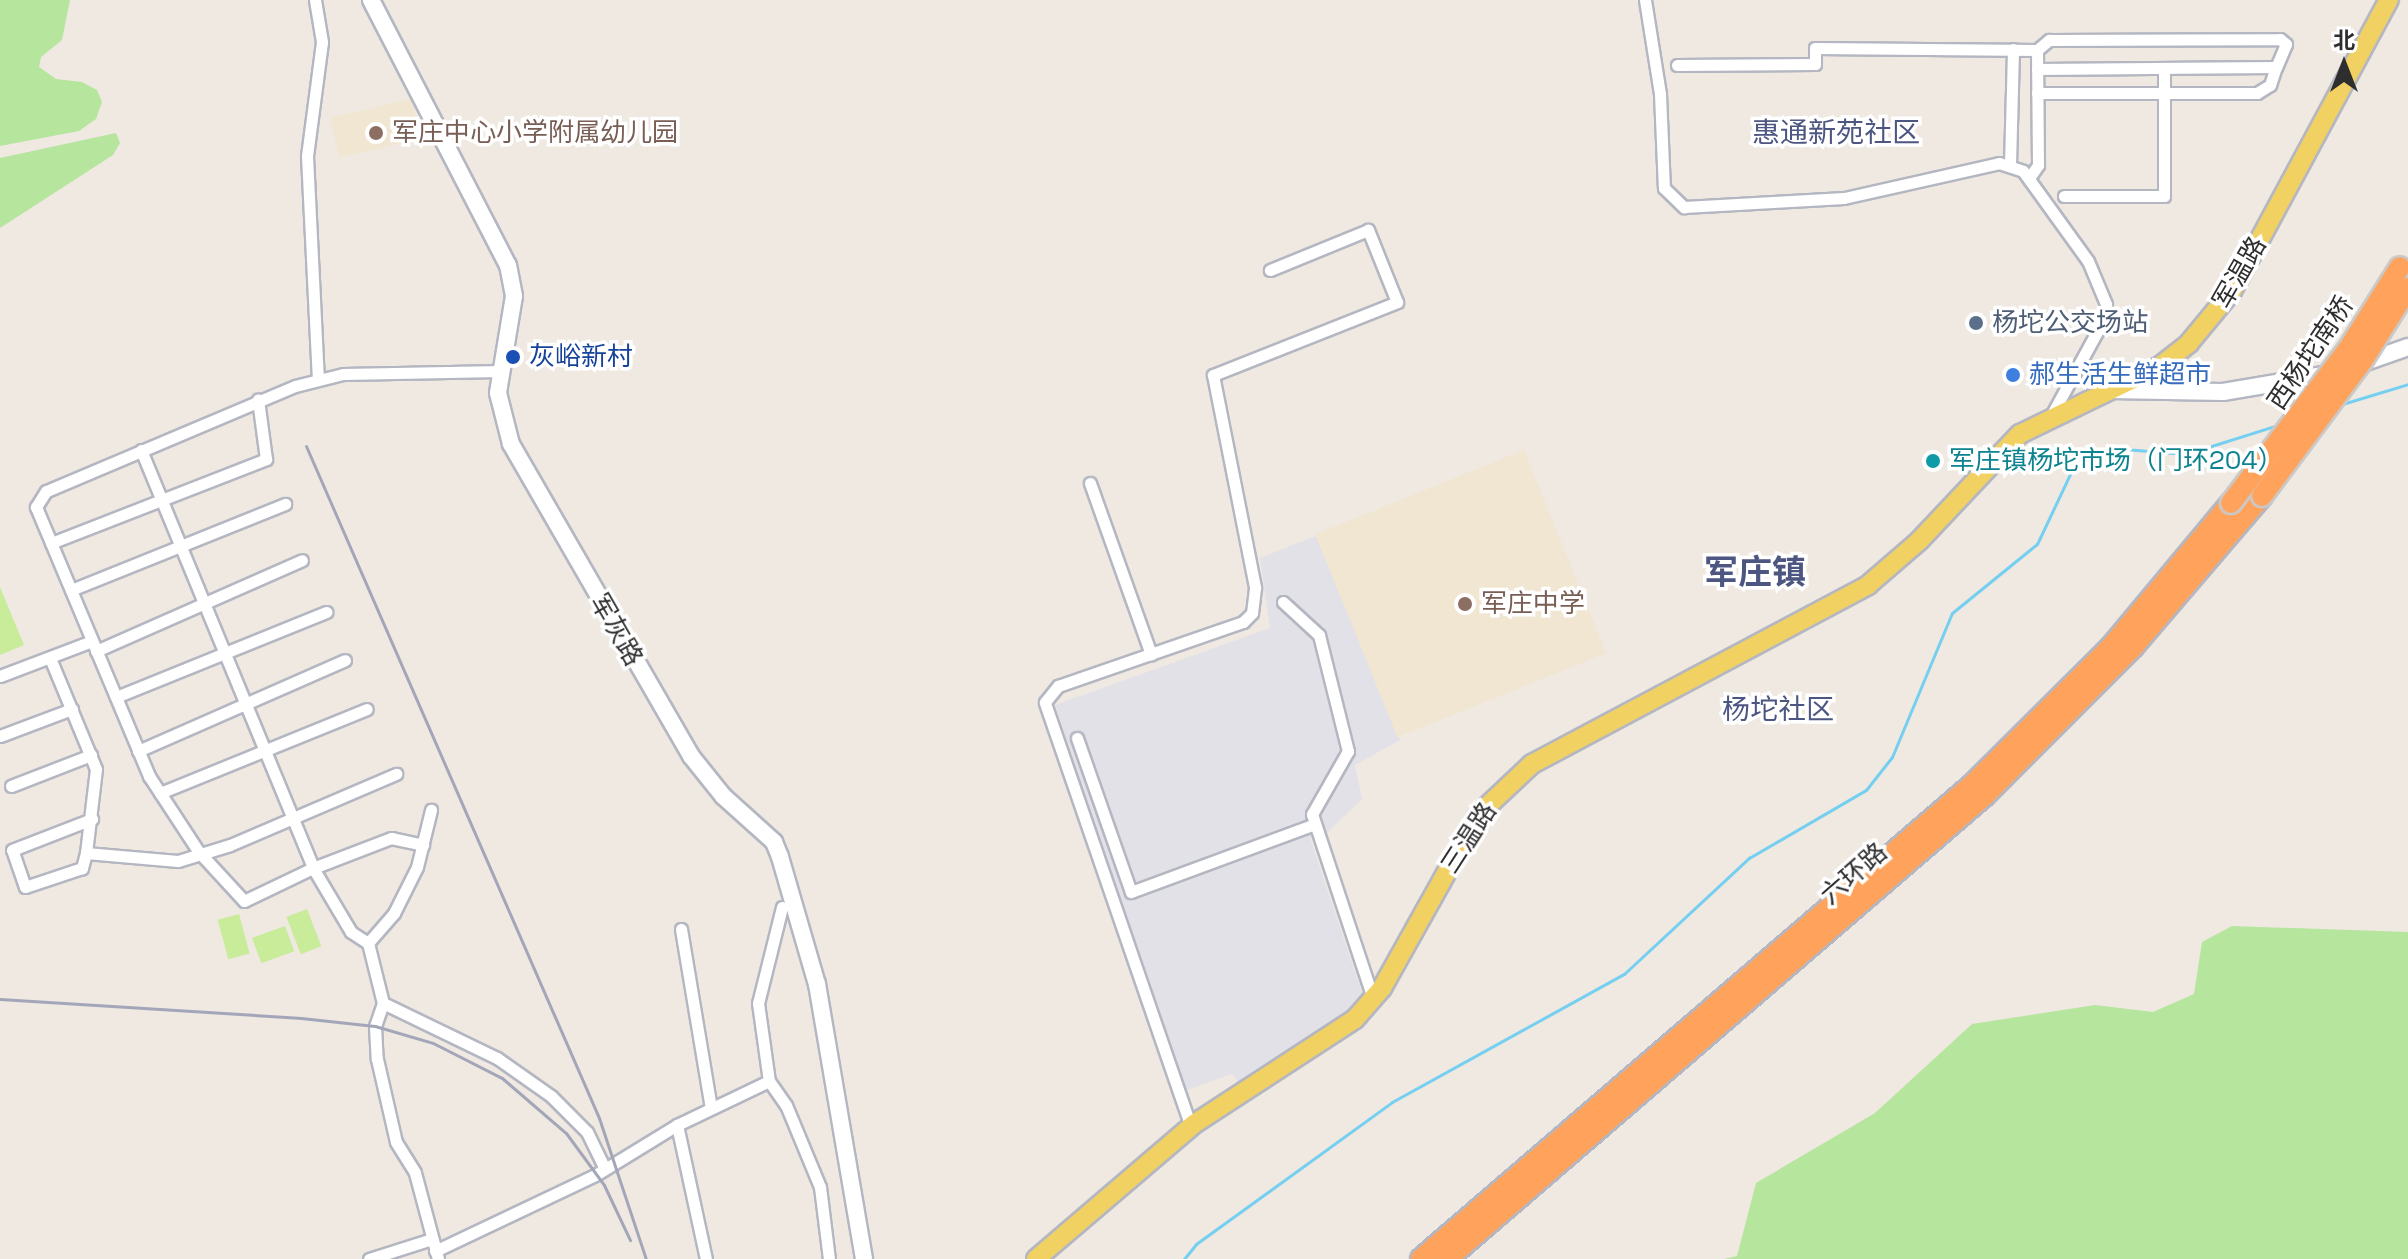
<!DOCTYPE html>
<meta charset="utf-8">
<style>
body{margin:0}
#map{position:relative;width:2408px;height:1259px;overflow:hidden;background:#efe9e1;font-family:"Space Grotesk","Noto Sans SC",sans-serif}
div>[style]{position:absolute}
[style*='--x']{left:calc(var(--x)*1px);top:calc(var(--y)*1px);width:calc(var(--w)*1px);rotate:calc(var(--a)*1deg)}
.industrial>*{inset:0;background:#e3e1e8}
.education>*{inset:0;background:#f0e6d1;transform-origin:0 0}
.green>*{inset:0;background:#b6e59e}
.pitch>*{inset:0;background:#c9ec9a;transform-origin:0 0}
.stream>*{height:3px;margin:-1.5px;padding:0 1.5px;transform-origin:1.5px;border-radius:1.5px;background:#75cff0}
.roads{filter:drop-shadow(2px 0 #b4b7c1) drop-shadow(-2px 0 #b4b7c1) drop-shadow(0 2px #b4b7c1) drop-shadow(0 -2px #b4b7c1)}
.street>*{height:11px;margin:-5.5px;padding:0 5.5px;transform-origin:5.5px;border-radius:5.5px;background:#fff}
.secondary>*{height:16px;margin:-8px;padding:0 8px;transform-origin:8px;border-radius:8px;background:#fff}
.primary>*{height:18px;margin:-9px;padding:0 9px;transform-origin:9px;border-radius:9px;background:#f2d163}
.highway>*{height:20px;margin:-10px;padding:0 10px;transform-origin:10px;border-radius:10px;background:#ffa35c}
.rail>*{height:3px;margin:-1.5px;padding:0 1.5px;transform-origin:1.5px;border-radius:1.5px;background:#a3a6b8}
.bridges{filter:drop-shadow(2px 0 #c9c9c9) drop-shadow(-2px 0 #c9c9c9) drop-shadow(0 2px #c9c9c9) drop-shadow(0 -2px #c9c9c9)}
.highway-bridge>*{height:20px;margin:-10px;padding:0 10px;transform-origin:10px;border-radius:10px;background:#ffa35c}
.dots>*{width:22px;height:22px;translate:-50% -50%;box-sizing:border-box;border:4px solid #fff;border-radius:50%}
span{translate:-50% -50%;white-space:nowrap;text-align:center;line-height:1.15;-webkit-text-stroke:7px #fff;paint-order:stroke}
.education-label{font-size:26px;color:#785e54}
.left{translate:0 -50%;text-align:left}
.street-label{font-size:26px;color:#2e2e2e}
.service-label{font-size:26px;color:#4e5e75}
.transit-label{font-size:26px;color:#164399}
.shop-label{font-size:26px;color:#366cbe}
.culture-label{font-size:26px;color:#0d838f}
.neighbourhood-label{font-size:28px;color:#4d5680}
.district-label{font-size:34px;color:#4d5680;font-weight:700}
.north{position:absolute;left:2304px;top:24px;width:80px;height:80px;-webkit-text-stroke:6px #fff;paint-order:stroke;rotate:0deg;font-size:22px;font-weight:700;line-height:32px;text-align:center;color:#2e2e2e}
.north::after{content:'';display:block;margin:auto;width:28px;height:36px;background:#2e2e2e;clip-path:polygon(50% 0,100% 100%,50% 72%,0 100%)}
</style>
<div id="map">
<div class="industrial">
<i style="clip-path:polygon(1316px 536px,1400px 740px,1355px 765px,1362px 799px,1328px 832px,1310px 838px,1362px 993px,1339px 1020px,1239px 1084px,1232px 1074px,1184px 1091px,1055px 705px,1270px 628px,1260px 558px)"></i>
</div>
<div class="education">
<i style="left:411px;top:99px;width:41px;height:83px;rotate:77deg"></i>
<i style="left:1524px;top:450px;width:219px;height:225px;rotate:68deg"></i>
</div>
<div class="green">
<i style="clip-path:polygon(0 0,70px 0,62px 40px,41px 57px,39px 67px,56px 79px,82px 82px,97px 90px,102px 102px,96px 119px,79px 131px,0 146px)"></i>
<i style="clip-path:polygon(116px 133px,120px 143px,113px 155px,0 228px,0 158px)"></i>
<i style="clip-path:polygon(2232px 926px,2408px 932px,2408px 1259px,1724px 1259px,1737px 1256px,1756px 1183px,1875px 1113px,1972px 1024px,2095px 1005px,2153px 1012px,2194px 994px,2202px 942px)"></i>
</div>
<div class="pitch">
<i style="clip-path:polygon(0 587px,24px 645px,0 655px)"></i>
<i style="left:307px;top:909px;width:40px;height:22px;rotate:69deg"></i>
<i style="left:239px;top:914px;width:41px;height:22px;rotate:75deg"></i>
<i style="left:285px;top:926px;width:27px;height:35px;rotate:70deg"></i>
</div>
<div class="stream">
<i style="--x:2339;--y:405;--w:72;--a:-16.9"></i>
<i style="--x:1184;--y:1259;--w:19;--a:-51"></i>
<i style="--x:1196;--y:1244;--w:242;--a:-35.9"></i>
<i style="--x:1392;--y:1102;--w:265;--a:-28.9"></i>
<i style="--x:1624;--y:974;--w:171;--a:-42.9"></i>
<i style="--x:1749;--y:858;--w:135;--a:-30.2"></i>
<i style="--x:1866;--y:790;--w:42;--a:-51.8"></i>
<i style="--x:1892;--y:757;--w:156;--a:-67.4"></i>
<i style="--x:1952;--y:613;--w:109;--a:-39.1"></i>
<i style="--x:2037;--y:544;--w:82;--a:-64.7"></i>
<i style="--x:2072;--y:470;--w:56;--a:-22"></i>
<i style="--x:2124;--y:449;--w:62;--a:4.6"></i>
<i style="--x:2186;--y:454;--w:96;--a:-17.5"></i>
</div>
<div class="roads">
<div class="street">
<i style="--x:315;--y:0;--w:43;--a:80.5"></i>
<i style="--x:322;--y:42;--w:115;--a:97.5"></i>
<i style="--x:307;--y:156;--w:223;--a:87.2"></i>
<i style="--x:1645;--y:0;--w:95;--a:80.9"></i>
<i style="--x:1660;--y:94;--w:94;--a:87.6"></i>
<i style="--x:1664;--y:188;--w:28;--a:44"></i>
<i style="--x:1684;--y:207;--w:160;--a:-3.2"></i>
<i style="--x:1844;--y:198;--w:159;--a:-12.7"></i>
<i style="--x:1999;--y:163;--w:25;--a:18"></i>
<i style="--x:2023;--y:171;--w:111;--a:54.2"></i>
<i style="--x:2088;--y:261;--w:47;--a:67.3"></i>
<i style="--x:2106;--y:304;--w:13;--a:94"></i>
<i style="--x:2105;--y:317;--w:113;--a:118.6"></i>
<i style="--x:1677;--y:65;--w:138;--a:-0.4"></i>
<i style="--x:1815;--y:64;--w:16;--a:-90"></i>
<i style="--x:1815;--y:48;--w:222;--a:0.5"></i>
<i style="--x:2037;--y:50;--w:16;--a:-40"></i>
<i style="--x:2049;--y:40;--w:231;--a:-0.2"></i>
<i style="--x:2280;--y:39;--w:8;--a:40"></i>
<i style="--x:2286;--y:44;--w:25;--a:113"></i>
<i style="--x:2276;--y:67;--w:239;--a:179.5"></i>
<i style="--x:2037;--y:93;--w:220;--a:0"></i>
<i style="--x:2257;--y:93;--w:15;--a:-32"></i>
<i style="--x:2270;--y:85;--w:19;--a:-72"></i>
<i style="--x:2010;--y:165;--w:116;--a:-88.5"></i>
<i style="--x:2029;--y:178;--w:16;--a:-55"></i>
<i style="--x:2038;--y:165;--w:115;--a:-90.5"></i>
<i style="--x:2064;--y:196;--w:100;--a:0"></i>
<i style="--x:2164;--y:196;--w:128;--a:-90"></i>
<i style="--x:501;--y:371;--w:158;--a:178.9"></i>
<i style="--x:343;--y:374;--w:49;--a:166"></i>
<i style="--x:295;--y:386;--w:270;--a:157.1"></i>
<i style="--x:46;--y:491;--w:19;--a:122"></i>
<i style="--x:36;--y:507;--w:292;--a:67.2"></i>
<i style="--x:149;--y:776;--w:90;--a:56.8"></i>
<i style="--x:198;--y:851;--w:68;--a:47.4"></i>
<i style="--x:244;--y:901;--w:76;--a:-25.6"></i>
<i style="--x:313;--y:868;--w:74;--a:59.3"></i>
<i style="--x:351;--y:932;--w:20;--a:33"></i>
<i style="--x:368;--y:943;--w:62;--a:76"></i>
<i style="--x:383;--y:1003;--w:127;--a:25.8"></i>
<i style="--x:497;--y:1058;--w:66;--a:35.1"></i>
<i style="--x:551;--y:1096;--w:51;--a:45"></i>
<i style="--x:587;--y:1132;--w:39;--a:64"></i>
<i style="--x:141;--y:450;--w:452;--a:67.6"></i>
<i style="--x:313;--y:868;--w:84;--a:-21"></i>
<i style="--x:391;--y:838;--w:33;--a:12"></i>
<i style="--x:1090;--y:483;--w:182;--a:70.4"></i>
<i style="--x:51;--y:543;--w:231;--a:-21.3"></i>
<i style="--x:266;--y:459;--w:60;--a:-97.7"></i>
<i style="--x:71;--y:590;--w:231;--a:-21.9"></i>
<i style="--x:1283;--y:602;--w:49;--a:42.5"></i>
<i style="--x:1319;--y:635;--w:120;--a:76"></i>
<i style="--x:1348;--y:751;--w:73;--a:119.7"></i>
<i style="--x:1312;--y:814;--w:194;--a:71.7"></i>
<i style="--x:96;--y:651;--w:225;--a:-23.8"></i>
<i style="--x:50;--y:658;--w:120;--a:67.5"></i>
<i style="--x:96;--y:769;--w:85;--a:96.8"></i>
<i style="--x:86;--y:853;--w:92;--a:5"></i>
<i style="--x:178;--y:861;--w:54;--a:-17.1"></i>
<i style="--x:230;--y:845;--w:181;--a:-23.2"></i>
<i style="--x:0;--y:676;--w:98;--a:-20.8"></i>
<i style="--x:116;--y:697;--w:227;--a:-22"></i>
<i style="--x:0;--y:736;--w:77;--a:-20.6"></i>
<i style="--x:1077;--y:738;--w:163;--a:70.7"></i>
<i style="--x:1131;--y:892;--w:196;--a:-20.3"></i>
<i style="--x:138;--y:751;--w:226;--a:-23.7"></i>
<i style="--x:11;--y:786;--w:86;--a:-21.2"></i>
<i style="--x:160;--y:793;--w:223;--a:-22.1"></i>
<i style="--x:86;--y:853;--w:16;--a:105"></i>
<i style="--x:82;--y:868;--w:60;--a:161.6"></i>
<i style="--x:25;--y:887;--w:39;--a:-109"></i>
<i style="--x:12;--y:850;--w:86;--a:-21.2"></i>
<i style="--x:782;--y:907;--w:99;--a:104"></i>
<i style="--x:758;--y:1003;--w:79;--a:82"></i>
<i style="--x:769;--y:1081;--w:29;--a:55"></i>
<i style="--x:786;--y:1105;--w:89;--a:67.5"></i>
<i style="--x:820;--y:1187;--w:73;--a:82.9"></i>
<i style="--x:681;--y:929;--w:181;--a:80.5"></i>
<i style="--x:368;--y:943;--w:40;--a:-49"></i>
<i style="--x:394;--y:913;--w:51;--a:-63.4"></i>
<i style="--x:417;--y:867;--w:59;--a:-76.2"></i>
<i style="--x:383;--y:1003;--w:24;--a:109"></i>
<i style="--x:375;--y:1026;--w:33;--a:87"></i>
<i style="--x:377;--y:1059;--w:85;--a:77.1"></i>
<i style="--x:396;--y:1142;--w:36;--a:58"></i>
<i style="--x:415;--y:1173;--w:89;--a:75"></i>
<i style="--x:677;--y:1125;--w:137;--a:77.8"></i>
<i style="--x:1191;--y:1127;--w:449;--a:-109"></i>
<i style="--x:1045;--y:702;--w:21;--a:-51"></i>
<i style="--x:1058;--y:686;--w:196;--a:-19.1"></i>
<i style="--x:1243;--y:622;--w:13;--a:-45"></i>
<i style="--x:1252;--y:613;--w:26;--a:-83"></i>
<i style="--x:1255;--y:587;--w:216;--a:-101.2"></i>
<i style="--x:1213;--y:375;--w:198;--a:-21.6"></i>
<i style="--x:1397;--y:302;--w:78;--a:-111.9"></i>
<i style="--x:1368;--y:230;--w:106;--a:157.8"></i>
<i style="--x:435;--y:1251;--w:179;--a:-25.4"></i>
<i style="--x:597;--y:1174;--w:94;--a:-31.5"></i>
<i style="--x:677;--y:1125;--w:102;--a:-25.6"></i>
<i style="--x:369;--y:1259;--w:66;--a:-17.6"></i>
</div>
<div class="secondary">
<i style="--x:371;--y:0;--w:298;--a:62.7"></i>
<i style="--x:508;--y:265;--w:32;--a:79"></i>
<i style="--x:514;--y:296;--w:98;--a:99.4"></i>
<i style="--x:498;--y:393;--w:53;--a:75.7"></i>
<i style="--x:511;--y:444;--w:360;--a:60"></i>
<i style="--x:691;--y:756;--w:51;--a:51.3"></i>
<i style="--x:723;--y:796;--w:69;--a:42"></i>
<i style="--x:774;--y:842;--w:16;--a:68"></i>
<i style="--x:780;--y:857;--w:132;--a:73.8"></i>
<i style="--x:817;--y:984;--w:279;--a:80.3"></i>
<i style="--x:2357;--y:365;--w:54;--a:-19.4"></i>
<i style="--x:2110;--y:390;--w:113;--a:1"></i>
<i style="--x:2223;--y:392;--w:114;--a:-9.6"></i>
</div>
<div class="primary">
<i style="--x:1036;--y:1259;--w:208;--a:-40.5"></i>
<i style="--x:1194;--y:1124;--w:192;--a:-33.1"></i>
<i style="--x:1355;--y:1019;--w:41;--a:-48.9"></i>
<i style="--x:1382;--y:988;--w:201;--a:-60.8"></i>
<i style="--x:1480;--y:813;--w:71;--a:-43.3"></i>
<i style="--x:1532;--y:764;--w:381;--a:-28"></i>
<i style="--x:1868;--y:585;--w:67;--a:-40.8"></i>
<i style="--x:1919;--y:541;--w:147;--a:-46.7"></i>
<i style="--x:2020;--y:434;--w:156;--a:-25.9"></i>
<i style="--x:2160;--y:366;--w:37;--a:-38"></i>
<i style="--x:2189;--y:343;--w:67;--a:-50.4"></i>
<i style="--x:2232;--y:291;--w:331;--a:-61.7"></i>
</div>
<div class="highway">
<i style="--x:1421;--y:1259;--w:725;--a:-40.7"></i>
<i style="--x:1971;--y:786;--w:197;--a:-44.8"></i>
<i style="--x:2111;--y:647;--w:187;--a:-50.2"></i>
<i style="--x:1447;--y:1259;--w:709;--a:-40.77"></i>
<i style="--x:1984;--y:796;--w:211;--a:-45"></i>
<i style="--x:2133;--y:647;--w:199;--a:-49.5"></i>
</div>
</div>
<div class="rail">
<i style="--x:306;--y:446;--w:733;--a:66.44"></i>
<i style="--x:599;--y:1118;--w:149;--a:71.6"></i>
<i style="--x:0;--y:999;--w:302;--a:3.6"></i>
<i style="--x:301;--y:1018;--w:74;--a:6.2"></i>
<i style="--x:375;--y:1026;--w:60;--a:16.3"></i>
<i style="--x:433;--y:1043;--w:77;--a:26.9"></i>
<i style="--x:502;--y:1078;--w:84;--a:40.7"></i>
<i style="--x:566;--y:1133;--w:64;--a:53.8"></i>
<i style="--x:604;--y:1185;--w:61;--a:64.7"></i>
</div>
<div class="bridges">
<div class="highway-bridge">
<i style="--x:2262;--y:496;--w:169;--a:-53.4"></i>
<i style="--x:2363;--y:360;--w:85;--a:-58"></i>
<i style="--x:2231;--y:503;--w:191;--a:-52.7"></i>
<i style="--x:2347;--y:351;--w:99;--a:-57.8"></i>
</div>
</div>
<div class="dots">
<i style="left:376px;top:133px;background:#8d6e63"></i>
<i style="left:1976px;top:323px;background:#5c6f8a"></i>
<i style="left:513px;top:357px;background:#1a4fb4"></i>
<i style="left:2013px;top:375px;background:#3f7fe0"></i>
<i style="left:1933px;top:461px;background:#0f9aa8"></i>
<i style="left:1465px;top:604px;background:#8d6e63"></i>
</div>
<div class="education-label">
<span class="left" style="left:392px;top:133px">军庄中心小学附属幼儿园</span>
<span class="left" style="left:1481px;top:604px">军庄中学</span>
</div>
<div class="street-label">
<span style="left:2240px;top:273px;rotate:-60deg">军温路</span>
<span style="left:2311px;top:353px;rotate:-56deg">西杨坨南桥</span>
<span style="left:616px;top:630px;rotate:60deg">军灰路</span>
<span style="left:1469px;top:838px;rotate:-57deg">三温路</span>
<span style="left:1854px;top:874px;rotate:-41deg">六环路</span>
</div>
<div class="service-label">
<span class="left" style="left:1992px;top:323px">杨坨公交场站</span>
</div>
<div class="transit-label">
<span class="left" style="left:529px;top:357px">灰峪新村</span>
</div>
<div class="shop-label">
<span class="left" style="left:2029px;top:375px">郝生活生鲜超市</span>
</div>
<div class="culture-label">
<span class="left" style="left:1949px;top:461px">军庄镇杨坨市场（门环204）</span>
</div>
<div class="neighbourhood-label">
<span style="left:1836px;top:132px">惠通新苑社区</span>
<span style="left:1778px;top:709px">杨坨社区</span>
</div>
<div class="district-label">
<span style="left:1755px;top:573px">军庄镇</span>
</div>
<div class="north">北</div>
</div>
